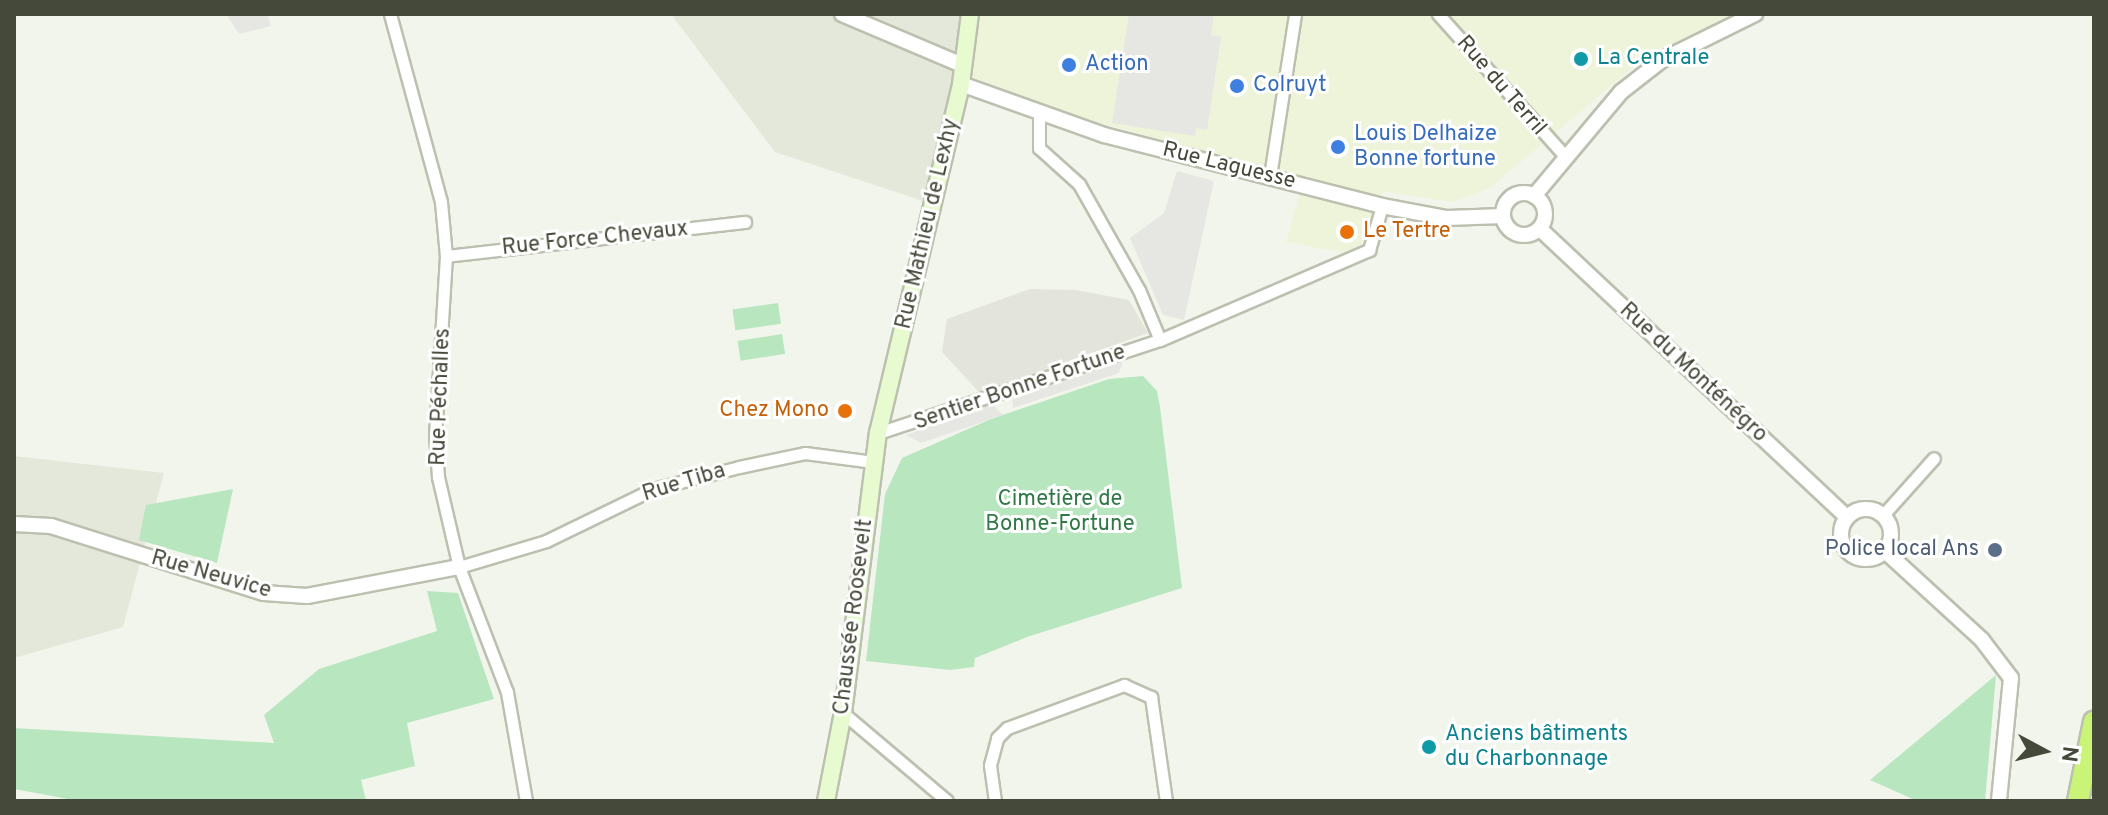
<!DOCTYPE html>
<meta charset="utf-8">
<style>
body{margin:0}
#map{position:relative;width:2108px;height:815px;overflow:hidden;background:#f2f5ec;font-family:Overpass,sans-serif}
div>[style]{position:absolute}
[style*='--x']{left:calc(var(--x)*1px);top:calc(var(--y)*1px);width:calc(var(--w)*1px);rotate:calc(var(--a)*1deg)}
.residential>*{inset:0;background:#e3e8da}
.commercial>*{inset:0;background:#edf4d9}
.industrial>*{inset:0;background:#e3e5dd}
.green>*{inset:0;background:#b8e6be;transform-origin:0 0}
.parking>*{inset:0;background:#e6e7e3}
.roads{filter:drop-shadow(2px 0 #bbc0af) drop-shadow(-2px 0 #bbc0af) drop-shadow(0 2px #bbc0af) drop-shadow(0 -2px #bbc0af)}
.minor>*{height:11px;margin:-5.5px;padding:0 5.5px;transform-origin:5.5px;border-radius:5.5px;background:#fff}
.tertiary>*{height:14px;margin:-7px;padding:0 7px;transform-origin:7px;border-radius:7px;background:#fff}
.tertiary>.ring{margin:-7px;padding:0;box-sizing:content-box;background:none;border:14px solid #fff;border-radius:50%}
.secondary>*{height:16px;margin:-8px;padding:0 8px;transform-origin:8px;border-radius:8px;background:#e8fbd0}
.motorway>*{height:20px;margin:-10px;padding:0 10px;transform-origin:10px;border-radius:10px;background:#c9f478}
.dots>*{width:22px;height:22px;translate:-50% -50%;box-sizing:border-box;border:4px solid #fff;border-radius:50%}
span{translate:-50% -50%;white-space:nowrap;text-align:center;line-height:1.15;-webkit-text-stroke:6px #fff;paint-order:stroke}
.culture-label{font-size:22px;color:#0d838f}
.left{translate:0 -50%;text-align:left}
.shop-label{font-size:22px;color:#366cbe}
.street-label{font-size:22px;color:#45493a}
.food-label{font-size:22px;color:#c56008}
.right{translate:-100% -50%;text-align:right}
.park-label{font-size:22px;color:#307846}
.service-label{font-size:22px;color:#4e5e75}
.frame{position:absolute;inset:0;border:16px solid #45493a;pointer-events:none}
.north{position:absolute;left:2004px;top:711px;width:80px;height:80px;-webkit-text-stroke:6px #fff;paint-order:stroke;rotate:97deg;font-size:22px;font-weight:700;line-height:32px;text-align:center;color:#45493a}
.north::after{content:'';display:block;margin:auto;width:28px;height:36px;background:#45493a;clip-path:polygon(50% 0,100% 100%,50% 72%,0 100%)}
</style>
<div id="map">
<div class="residential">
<i style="clip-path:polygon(671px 14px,972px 14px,932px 204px,775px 152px)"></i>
<i style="clip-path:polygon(14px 456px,164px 473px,123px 627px,14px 658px)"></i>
</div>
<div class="commercial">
<i style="clip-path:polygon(979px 14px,1740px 14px,1647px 55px,1490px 188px,1452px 202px,1383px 191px,1361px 247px,1346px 253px,1286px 242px,1304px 178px,1067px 114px,973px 77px)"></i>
</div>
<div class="industrial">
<i style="clip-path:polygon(1030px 289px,1076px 290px,1129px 300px,1148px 333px,980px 393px,942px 352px,947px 319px)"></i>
</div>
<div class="green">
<i style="left:778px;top:303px;width:21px;height:46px;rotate:82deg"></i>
<i style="left:782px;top:334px;width:20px;height:45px;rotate:81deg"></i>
<i style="clip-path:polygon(1143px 376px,1157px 391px,1160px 407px,1182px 588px,1027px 637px,975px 658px,974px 667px,950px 670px,866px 661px,885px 494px,902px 458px,991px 419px,1109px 379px)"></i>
<i style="clip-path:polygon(233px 489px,217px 563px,139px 540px,146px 505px)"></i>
<i style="clip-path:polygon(427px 591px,458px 593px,494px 699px,407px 723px,415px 766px,361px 780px,366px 801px,79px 801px,14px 789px,14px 728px,274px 743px,264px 715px,319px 669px,437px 631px)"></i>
<i style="clip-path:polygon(1996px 675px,1985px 801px,1917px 801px,1870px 780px)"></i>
</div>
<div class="parking">
<i style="clip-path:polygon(226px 14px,267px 14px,271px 26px,239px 34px)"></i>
<i style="clip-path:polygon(1129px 14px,1214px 14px,1211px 35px,1221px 37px,1207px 130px,1196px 128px,1195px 136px,1112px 123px)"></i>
<i style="clip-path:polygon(1177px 171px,1214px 181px,1184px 320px,1163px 315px,1130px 238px,1164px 213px)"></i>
<i style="clip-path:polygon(1124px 359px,1119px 373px,1013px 408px,1012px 398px)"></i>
<i style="clip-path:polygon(992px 404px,1003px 415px,921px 443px,906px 435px)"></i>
</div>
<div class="roads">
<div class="minor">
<i style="--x:390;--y:14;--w:195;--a:74.8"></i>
<i style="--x:441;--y:202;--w:54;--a:84.7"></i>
<i style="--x:446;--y:256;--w:178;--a:93.5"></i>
<i style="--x:435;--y:434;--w:43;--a:86"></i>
<i style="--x:438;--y:477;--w:92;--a:76.9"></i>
<i style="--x:459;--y:567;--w:134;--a:69"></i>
<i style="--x:507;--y:692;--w:111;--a:80.1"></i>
<i style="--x:1438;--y:14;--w:191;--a:48.2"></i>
<i style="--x:1039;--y:114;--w:34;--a:90"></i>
<i style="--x:1039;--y:148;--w:54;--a:42"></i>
<i style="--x:1079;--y:184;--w:122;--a:60.5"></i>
<i style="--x:1139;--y:290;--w:54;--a:67.2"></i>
<i style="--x:1270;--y:176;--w:164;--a:-81.2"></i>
<i style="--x:446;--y:256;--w:301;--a:-6.5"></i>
<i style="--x:878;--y:433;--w:297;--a:-18.3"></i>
<i style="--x:1160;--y:340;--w:228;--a:-23.3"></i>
<i style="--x:1369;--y:250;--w:46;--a:-73.5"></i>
<i style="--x:1883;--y:515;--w:76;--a:-48.2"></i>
<i style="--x:459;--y:567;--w:91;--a:-16.6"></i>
<i style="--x:546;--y:541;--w:119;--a:-25.9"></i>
<i style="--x:653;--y:489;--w:89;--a:-14.3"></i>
<i style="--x:739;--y:467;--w:67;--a:-12"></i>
<i style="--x:805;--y:453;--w:69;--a:7.5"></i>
<i style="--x:843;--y:713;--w:136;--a:40.2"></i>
<i style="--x:995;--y:801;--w:36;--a:-98"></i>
<i style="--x:990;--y:765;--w:28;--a:-75"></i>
<i style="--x:997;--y:738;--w:14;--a:-45"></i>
<i style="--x:1007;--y:728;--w:125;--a:-20.2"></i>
<i style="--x:1124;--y:685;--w:30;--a:24"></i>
<i style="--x:1151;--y:697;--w:105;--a:81.8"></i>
</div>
<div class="tertiary">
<i style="--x:842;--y:14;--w:130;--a:23"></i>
<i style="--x:961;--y:84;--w:152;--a:19.6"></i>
<i style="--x:1104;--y:135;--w:287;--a:14.3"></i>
<i style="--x:1382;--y:206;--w:66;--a:10.5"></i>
<i style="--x:1447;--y:218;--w:56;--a:-2"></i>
<i class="ring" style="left:1503px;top:193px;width:28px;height:28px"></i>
<i style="--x:1534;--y:196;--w:136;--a:-50.1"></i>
<i style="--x:1621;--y:92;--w:52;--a:-38"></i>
<i style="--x:1662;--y:60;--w:104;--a:-26.3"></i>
<i style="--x:1540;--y:229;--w:421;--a:43.2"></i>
<i class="ring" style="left:1841px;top:509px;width:36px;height:36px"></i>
<i style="--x:14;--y:524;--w:37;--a:3"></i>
<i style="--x:51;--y:526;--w:223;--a:17.5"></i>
<i style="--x:264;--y:593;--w:43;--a:4"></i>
<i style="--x:307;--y:596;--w:155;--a:-10.8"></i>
<i style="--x:1885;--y:551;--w:132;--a:42.5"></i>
<i style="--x:1982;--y:640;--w:48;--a:52.7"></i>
<i style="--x:2011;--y:678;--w:124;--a:95.6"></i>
</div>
<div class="secondary">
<i style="--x:826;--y:801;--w:90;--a:-79.1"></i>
<i style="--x:843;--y:713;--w:282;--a:-82.9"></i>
<i style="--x:878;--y:433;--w:359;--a:-76.6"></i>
<i style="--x:961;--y:84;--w:71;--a:-82.7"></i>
</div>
<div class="motorway">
<i style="--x:2078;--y:801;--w:81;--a:-78.6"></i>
</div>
</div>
<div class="dots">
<i style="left:1581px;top:59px;background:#0f9aa8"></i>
<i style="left:1069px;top:65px;background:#3f7fe0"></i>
<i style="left:1237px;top:86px;background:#3f7fe0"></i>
<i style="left:1338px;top:147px;background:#3f7fe0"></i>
<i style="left:1347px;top:232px;background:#e8710a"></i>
<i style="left:845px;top:411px;background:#e8710a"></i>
<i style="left:1995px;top:550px;background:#5c6f8a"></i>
<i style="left:1429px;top:747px;background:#0f9aa8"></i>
</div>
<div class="culture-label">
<span class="left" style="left:1597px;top:59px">La Centrale</span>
<span class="left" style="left:1445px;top:747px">Anciens bâtiments<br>du Charbonnage</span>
</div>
<div class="shop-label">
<span class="left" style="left:1085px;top:65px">Action</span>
<span class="left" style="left:1253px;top:86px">Colruyt</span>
<span class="left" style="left:1354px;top:147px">Louis Delhaize<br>Bonne fortune</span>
</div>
<div class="street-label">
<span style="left:1501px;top:86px;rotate:49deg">Rue du Terril</span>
<span style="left:1229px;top:166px;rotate:14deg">Rue Laguesse</span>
<span style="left:928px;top:224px;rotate:-77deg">Rue Mathieu de Lexhy</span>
<span style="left:595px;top:239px;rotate:-6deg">Rue Force Chevaux</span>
<span style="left:1693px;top:373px;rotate:43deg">Rue du Monténégro</span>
<span style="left:1020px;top:388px;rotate:-19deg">Sentier Bonne Fortune</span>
<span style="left:441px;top:397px;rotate:-88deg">Rue Péchalles</span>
<span style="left:684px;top:483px;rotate:-17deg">Rue Tiba</span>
<span style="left:211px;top:575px;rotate:16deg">Rue Neuvice</span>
<span style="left:854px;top:617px;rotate:-83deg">Chaussée Roosevelt</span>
</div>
<div class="food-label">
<span class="left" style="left:1363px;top:232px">Le Tertre</span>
<span class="right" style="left:829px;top:411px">Chez Mono</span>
</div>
<div class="park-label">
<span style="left:1060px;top:512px">Cimetière de<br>Bonne-Fortune</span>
</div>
<div class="service-label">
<span class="right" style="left:1979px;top:550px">Police local Ans</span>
</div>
<div class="frame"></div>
<div class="north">N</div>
</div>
